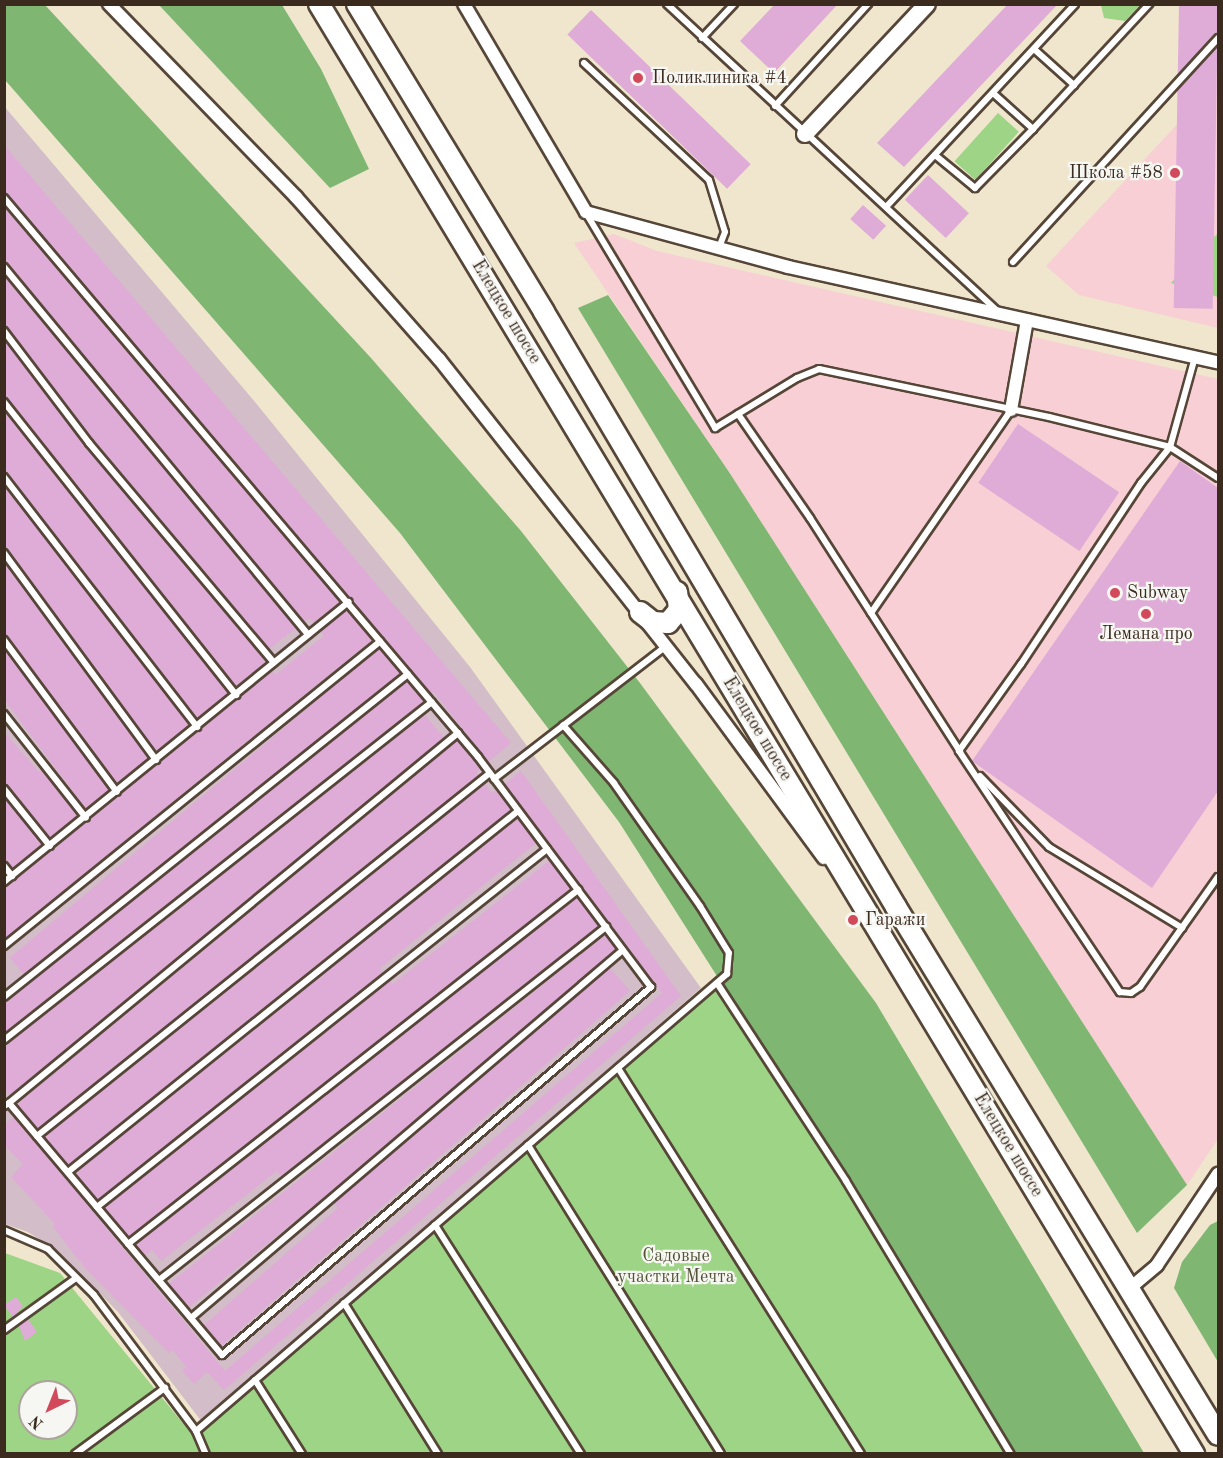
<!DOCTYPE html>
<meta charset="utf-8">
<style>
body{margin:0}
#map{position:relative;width:1223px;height:1458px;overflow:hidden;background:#efe6cd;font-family:"Old Standard TT",serif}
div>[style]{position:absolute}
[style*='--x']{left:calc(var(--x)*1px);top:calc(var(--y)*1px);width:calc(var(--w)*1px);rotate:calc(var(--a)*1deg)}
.built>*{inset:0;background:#f7cfd4}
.industrial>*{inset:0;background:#d2bdc8}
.green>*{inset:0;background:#9ed485;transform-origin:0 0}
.forest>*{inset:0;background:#7eb672}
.building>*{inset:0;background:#dfabd7;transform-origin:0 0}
.roads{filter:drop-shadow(2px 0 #564638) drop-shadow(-2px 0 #564638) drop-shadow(0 2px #564638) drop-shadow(0 -2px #564638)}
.lane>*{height:6px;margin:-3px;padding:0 3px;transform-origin:3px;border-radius:3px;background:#fff}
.street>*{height:12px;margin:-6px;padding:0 6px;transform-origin:6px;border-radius:6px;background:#fff}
.secondary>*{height:16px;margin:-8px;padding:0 8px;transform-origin:8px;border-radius:8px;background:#fff}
.primary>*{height:20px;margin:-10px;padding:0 10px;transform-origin:10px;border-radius:10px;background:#fff}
.dots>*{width:16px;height:16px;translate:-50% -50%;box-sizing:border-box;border:3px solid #f6f6f2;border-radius:50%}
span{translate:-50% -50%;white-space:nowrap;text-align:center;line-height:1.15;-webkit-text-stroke:4.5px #f6f6f2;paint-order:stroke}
.poi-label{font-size:18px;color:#3b2a1e}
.left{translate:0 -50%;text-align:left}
.right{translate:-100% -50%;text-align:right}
.street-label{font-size:18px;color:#3b2a1e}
.park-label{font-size:18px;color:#545438}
.frame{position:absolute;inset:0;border:6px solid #3b2a1e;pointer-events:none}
.north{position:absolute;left:18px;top:1380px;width:60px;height:60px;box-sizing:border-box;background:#f6f6f2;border:2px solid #aba49d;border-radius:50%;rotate:223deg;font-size:16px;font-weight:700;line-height:24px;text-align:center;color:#3b2a1e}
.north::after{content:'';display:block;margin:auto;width:21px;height:27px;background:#d1495b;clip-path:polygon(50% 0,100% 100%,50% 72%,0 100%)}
</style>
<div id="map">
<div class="built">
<i style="clip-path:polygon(1218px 80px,1218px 328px,1079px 295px,1046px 266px)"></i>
<i style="clip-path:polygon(614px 234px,657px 251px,1218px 379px,1218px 1139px,1187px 1185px,729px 472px,574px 243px)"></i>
</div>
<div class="industrial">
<i style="clip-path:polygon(4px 106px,255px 402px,470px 667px,701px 988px,202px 1422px,118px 1312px,59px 1252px,28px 1232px,5px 1224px)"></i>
</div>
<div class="green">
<i style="clip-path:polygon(1101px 5px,1101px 4px,1140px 5px,1125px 21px,1104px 18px)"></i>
<i style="left:998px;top:113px;width:28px;height:65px;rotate:42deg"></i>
<i style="clip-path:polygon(1218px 233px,1218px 297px,1171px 283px)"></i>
<i style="clip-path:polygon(evenodd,722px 984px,1007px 1453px,5px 1454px,5px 1253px,60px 1273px,195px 1438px,722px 984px,30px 1392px,66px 1392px,66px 1428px,30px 1428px,30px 1392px)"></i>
</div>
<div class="forest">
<i style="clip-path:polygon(4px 5px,45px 5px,371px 358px,521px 531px,640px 683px,876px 1003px,1144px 1453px,1007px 1453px,722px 984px,619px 822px,400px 533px,5px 80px)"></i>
<i style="clip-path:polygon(159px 5px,282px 5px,321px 69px,369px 169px,330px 188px)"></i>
<i style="clip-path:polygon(608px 295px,729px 472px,1187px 1185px,1137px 1233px,578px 308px)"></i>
<i style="clip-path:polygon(1218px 1221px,1218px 1362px,1174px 1288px,1182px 1262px,1210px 1225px)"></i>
</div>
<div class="building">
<i style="clip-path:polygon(775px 4px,838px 4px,774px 73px,740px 41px)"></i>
<i style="clip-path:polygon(1008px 4px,1058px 4px,904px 167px,877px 143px)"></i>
<i style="left:1179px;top:4px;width:39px;height:304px;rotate:1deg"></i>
<i style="left:591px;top:10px;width:222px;height:34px;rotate:44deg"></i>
<i style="clip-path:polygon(4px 145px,511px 743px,488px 762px,434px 692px,431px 694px,4px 193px)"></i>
<i style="left:928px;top:175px;width:56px;height:34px;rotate:43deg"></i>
<i style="left:863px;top:205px;width:31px;height:19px;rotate:42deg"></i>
<i style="clip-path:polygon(4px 207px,340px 602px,313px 623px,309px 618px,304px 622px,4px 262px)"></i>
<i style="clip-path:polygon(4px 276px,296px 628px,269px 649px,93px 440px,4px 326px)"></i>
<i style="clip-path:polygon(4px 340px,85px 446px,261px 656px,265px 663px,236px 686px,4px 397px)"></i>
<i style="clip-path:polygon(4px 411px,228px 693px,197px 718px,4px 472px)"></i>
<i style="left:1018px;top:424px;width:122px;height:71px;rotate:34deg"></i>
<i style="clip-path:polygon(1180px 461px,1218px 488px,1218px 791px,1152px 888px,972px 761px)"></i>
<i style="clip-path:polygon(4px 486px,189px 725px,156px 751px,4px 548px)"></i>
<i style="clip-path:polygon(4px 563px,148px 758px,117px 783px,4px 635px)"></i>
<i style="clip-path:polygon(346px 610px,372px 640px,4px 939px,4px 887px,272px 671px,275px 675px,324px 636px,320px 631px)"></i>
<i style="left:379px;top:648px;width:33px;height:482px;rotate:50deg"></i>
<i style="clip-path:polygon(4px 649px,109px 790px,86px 809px,4px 699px)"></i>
<i style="clip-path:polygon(407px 681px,423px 700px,418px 706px,4px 1033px,4px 1002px)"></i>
<i style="clip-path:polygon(425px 715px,444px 738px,10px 1095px,4px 1088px,4px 1045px)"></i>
<i style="clip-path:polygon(4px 732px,39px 772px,42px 770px,77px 816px,50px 838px,4px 784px)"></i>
<i style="clip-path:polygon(457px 741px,480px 769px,476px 772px,479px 775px,38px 1129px,17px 1104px)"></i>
<i style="clip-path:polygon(521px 771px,681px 996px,224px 1390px,207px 1372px,194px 1384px,182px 1371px,186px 1367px,173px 1350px,169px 1353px,85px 1268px,53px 1227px,55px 1224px,11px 1177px,23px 1164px,4px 1145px,4px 1125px,14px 1117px,225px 1371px,662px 993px,505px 784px)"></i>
<i style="clip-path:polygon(485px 784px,492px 793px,496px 790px,511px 810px,68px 1165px,44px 1137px)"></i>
<i style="clip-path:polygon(4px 798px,42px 844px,13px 868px,4px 861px)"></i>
<i style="clip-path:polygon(517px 818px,536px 843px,380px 968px,383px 972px,98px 1200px,75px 1173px)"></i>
<i style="clip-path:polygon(549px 861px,571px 889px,129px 1237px,104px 1208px,390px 981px,393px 984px)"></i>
<i style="clip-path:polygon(577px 897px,599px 926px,282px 1177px,277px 1171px,161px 1261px,152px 1250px,145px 1256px,136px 1245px)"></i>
<i style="clip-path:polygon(605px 935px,616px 949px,327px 1195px,189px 1307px,169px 1284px)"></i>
<i style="clip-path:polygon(610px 968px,630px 991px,221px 1346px,204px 1325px,338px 1208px,334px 1203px)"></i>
<i style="clip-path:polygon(16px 1297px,23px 1306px,13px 1317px,4px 1305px)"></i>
<i style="clip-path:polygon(28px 1319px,37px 1332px,25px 1341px,19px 1326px)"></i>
</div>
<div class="roads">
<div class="lane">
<i style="--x:667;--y:4;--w:449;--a:42.9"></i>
<i style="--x:702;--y:38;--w:47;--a:-46.7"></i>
<i style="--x:1034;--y:49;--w:54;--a:42"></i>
<i style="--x:584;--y:63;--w:171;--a:43.1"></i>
<i style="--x:709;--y:180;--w:54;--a:72.9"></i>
<i style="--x:725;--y:232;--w:17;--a:111"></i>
<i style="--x:993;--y:93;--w:54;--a:42"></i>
<i style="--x:1033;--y:129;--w:171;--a:-47.1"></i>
<i style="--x:775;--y:106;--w:138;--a:-47.6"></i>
<i style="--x:935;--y:155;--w:52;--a:39.5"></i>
<i style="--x:975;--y:188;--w:83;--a:-45.5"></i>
<i style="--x:4;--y:198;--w:733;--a:49.7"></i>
<i style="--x:478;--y:757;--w:288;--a:53.1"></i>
<i style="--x:651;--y:987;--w:565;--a:139.38"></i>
<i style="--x:222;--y:1355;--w:330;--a:-130.2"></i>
<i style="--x:9;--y:1103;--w:6;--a:149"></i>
<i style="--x:886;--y:207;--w:277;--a:-47"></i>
<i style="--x:586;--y:213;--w:251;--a:59"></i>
<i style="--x:715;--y:428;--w:96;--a:-31.4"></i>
<i style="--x:797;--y:378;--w:24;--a:-22"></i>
<i style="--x:819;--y:369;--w:235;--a:11.8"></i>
<i style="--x:1049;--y:417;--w:125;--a:13.9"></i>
<i style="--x:1170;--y:447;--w:57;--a:32.9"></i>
<i style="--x:1013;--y:262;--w:304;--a:-47.5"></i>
<i style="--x:4;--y:267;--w:477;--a:50.4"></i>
<i style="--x:4;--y:331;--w:141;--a:52.8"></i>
<i style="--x:89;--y:443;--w:287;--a:49.9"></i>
<i style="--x:1195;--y:357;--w:93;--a:105.5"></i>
<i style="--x:1170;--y:447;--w:46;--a:128.9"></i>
<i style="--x:1141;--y:483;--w:217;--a:123.5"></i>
<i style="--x:1021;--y:664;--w:107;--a:125.5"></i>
<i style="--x:959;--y:751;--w:290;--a:56.3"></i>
<i style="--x:1120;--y:992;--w:11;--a:5"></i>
<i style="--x:1131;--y:993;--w:11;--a:-34"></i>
<i style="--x:1140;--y:987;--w:135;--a:-54.7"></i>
<i style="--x:4;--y:402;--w:374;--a:51.6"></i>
<i style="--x:738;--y:414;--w:126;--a:55.3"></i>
<i style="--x:810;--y:518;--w:278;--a:57.3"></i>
<i style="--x:4;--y:477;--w:316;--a:52.3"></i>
<i style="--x:4;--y:553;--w:257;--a:53.7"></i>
<i style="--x:871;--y:613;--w:247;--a:-55.4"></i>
<i style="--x:4;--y:640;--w:189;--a:53.4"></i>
<i style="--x:4;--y:714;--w:132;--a:51.7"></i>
<i style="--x:980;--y:776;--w:99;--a:45.8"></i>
<i style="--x:1049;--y:847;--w:156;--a:31.3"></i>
<i style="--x:494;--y:779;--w:217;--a:-37.7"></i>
<i style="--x:4;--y:789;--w:73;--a:51.1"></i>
<i style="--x:4;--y:866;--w:13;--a:51"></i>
<i style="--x:4;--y:882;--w:444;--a:-39.1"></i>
<i style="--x:4;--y:946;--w:484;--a:-39"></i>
<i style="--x:717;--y:983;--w:236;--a:56.9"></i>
<i style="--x:846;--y:1181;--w:319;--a:58.9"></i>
<i style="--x:4;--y:997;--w:517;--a:-38.64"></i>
<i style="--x:4;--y:1040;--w:545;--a:-38.3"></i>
<i style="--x:618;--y:1068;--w:456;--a:57.8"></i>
<i style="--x:9;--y:1103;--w:582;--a:-39.49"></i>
<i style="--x:37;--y:1136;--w:580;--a:-38.71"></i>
<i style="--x:528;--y:1145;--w:364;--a:58"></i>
<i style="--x:68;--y:1172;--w:577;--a:-38.74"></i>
<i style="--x:97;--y:1207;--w:575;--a:-38.5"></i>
<i style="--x:435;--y:1225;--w:272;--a:57.5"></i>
<i style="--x:4;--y:1230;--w:48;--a:23.4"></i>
<i style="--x:48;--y:1249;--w:65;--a:45"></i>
<i style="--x:94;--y:1295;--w:170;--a:53.1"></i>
<i style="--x:196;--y:1431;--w:701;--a:-40.72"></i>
<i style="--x:727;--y:974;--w:21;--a:-85"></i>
<i style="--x:729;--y:953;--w:55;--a:-121.7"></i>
<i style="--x:700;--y:906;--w:150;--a:-125"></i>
<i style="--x:614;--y:783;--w:77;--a:-131.3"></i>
<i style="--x:128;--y:1244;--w:573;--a:-38.19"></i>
<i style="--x:159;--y:1280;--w:570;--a:-38.3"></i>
<i style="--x:344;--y:1303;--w:178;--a:58.1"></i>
<i style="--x:191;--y:1318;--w:567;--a:-40.43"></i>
<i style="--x:4;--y:1330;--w:89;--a:-35.8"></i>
<i style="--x:255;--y:1380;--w:88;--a:57.6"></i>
<i style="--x:196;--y:1431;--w:25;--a:67"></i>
<i style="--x:75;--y:1454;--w:112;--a:-36.3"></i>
</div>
<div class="street">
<i style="--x:109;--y:4;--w:269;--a:45.9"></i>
<i style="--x:296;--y:197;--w:216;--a:48.6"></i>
<i style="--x:439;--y:359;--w:414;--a:51.7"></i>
<i style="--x:696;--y:684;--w:216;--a:53.7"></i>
<i style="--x:464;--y:4;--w:241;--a:59.6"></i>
<i style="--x:586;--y:212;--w:209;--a:15.2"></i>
<i style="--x:788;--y:267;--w:440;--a:12.5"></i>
<i style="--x:1011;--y:410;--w:91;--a:-79.9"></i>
<i style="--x:1130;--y:1288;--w:35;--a:-40"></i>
<i style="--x:1157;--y:1265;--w:110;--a:-56.2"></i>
</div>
<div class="secondary">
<i style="--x:805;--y:134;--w:178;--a:-46.8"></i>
</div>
<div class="primary">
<i style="--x:319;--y:4;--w:1694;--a:58.89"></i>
<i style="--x:357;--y:4;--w:360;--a:58.7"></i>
<i style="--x:544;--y:312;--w:691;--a:59.39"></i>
<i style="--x:896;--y:907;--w:618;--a:58.62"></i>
<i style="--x:640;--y:612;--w:16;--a:38"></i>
<i style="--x:653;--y:622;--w:15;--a:4"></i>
<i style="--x:668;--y:623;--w:17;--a:-50"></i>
<i style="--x:679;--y:610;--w:18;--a:-96"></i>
</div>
</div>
<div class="dots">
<i style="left:638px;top:78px;background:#d1495b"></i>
<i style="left:1175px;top:173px;background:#d1495b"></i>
<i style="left:1115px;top:593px;background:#d1495b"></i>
<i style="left:1146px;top:614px;background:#d1495b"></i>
<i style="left:853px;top:920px;background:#d1495b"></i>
</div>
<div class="poi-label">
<span class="left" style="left:652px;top:78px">Поликлиника #4</span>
<span class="right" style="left:1163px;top:173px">Школа #58</span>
<span class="left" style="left:1127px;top:593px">Subway</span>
<span style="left:1146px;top:634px">Лемана про</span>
<span class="left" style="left:865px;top:920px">Гаражи</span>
</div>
<div class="street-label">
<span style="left:506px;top:312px;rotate:59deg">Елецкое шоссе</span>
<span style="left:757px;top:729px;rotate:59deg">Елецкое шоссе</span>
<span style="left:1008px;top:1145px;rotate:59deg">Елецкое шоссе</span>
</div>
<div class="park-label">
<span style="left:676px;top:1267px">Садовые<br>участки Мечта</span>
</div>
<div class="frame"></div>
<div class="north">N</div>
</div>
